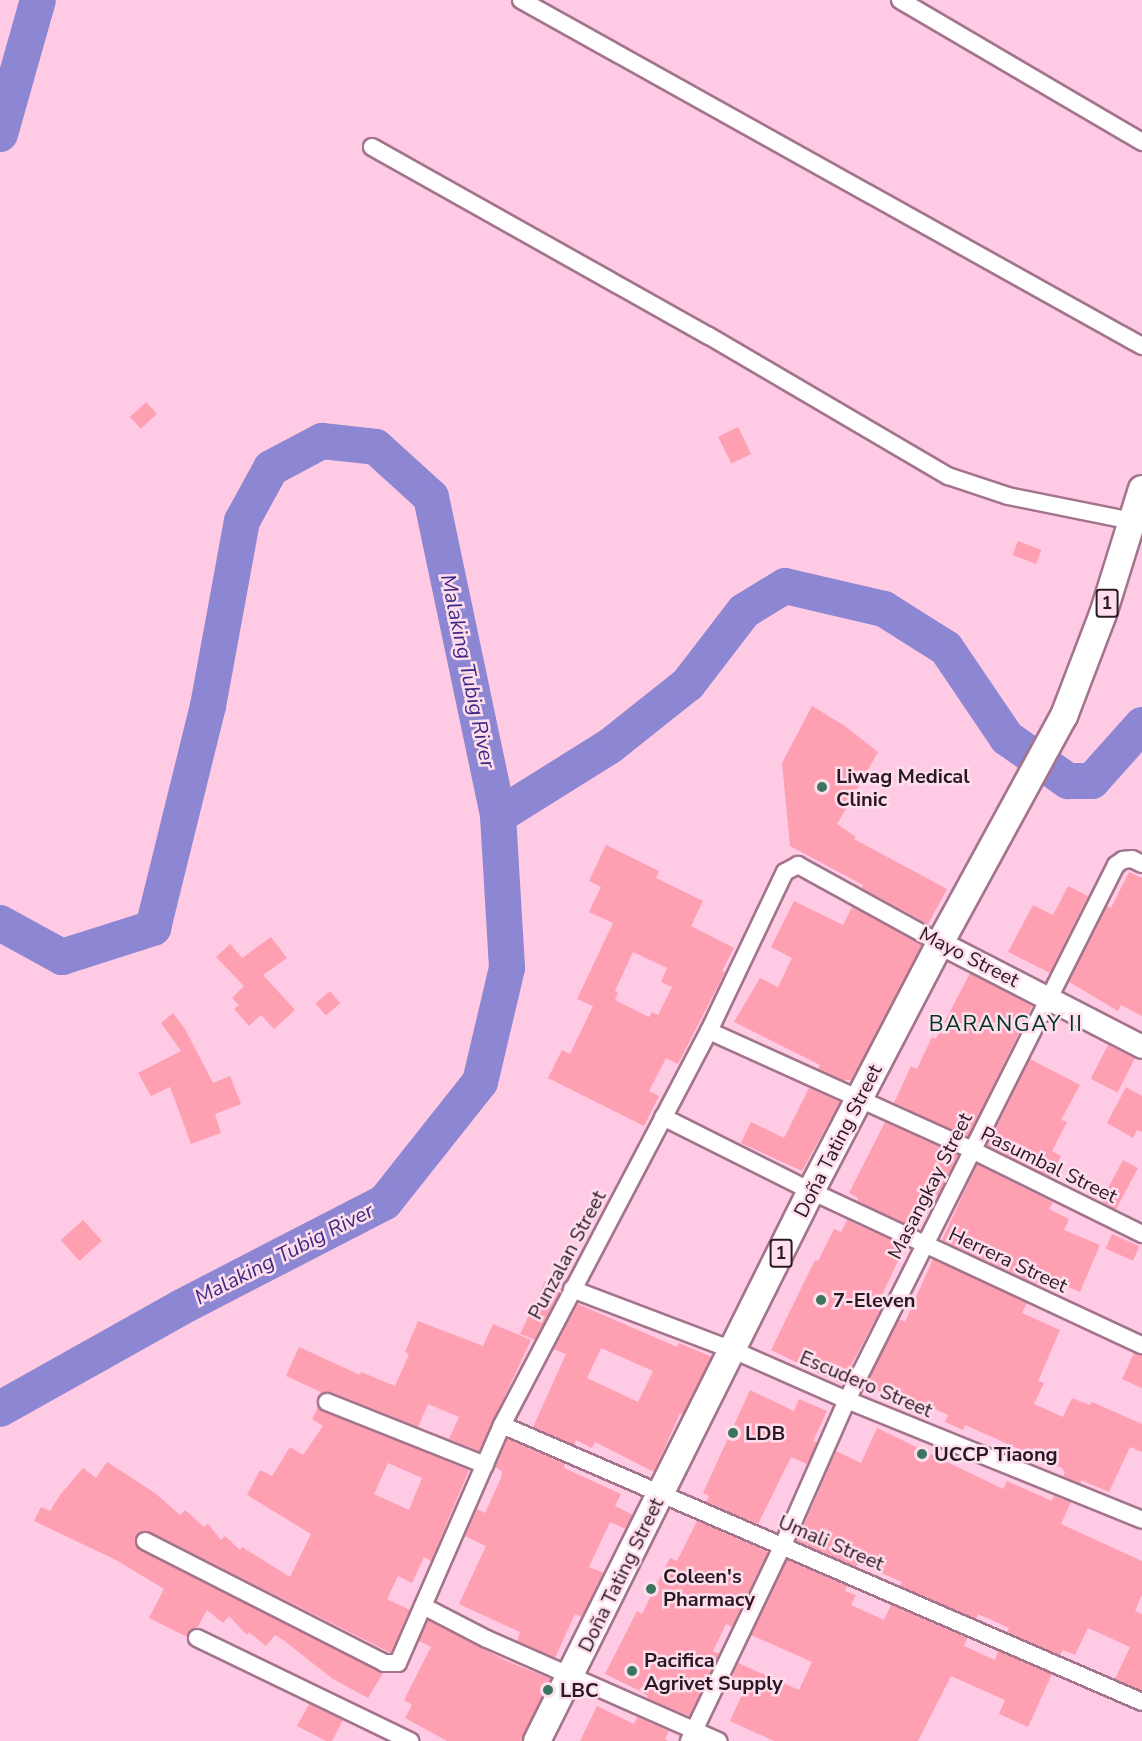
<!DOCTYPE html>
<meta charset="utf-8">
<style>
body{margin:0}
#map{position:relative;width:1142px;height:1741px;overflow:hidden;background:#fecae4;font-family:"Nunito Sans",sans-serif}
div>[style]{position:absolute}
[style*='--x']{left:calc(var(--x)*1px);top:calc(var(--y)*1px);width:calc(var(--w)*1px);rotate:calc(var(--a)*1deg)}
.river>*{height:36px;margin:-18px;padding:0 18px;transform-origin:18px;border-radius:18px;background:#8d86d3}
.building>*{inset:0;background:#fea0b2;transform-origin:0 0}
.roads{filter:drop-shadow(2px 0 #a3748c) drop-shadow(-2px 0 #a3748c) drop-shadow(0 2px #a3748c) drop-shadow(0 -2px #a3748c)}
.street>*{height:16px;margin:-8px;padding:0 8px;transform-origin:8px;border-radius:8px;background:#fff}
.secondary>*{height:22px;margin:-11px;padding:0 11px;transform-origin:11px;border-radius:11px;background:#fff}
.primary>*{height:26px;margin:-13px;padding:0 13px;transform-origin:13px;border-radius:13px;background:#fff}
.dots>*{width:16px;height:16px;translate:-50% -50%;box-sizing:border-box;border:3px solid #fedeed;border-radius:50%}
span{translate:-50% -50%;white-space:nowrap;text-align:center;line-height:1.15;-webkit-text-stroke:5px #fedeed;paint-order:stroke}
.shield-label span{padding:2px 4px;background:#fedeed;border:2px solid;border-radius:4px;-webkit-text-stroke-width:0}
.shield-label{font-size:18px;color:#2a1822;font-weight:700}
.poi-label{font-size:20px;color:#2a1822;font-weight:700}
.left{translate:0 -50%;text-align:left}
.street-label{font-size:20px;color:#2a1822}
.water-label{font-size:21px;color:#3d2984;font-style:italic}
.quarter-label{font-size:22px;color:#003424;letter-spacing:1.5px}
</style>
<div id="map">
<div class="river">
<i style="--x:0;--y:134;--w:139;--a:-74.2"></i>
<i style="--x:498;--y:816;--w:132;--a:-32"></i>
<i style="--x:610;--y:746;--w:100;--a:-38.5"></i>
<i style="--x:688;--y:684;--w:92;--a:-52.5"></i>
<i style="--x:744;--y:611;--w:48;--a:-31.4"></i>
<i style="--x:785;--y:586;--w:102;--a:13.1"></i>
<i style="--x:884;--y:609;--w:73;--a:32.2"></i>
<i style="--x:946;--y:648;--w:109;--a:55.9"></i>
<i style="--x:1007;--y:738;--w:75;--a:35.2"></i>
<i style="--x:1068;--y:781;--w:24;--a:0"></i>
<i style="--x:1092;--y:781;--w:75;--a:-48.2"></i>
<i style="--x:0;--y:923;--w:71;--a:28.7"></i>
<i style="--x:62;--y:957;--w:96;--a:-17.7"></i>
<i style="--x:153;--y:928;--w:229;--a:-76.1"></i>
<i style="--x:208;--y:706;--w:188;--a:-79.6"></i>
<i style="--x:242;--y:521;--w:60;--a:-61.3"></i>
<i style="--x:271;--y:468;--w:58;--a:-27.9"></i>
<i style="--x:322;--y:441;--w:54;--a:6.3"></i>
<i style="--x:376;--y:447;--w:74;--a:42.3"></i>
<i style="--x:431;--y:497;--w:326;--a:78.1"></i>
<i style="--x:498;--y:816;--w:152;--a:86.6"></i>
<i style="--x:507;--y:968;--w:117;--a:103.3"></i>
<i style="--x:480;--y:1082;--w:153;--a:128.4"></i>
<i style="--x:385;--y:1202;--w:231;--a:152.7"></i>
<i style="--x:180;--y:1308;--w:206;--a:150.7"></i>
</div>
<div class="building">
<i style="left:146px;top:402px;width:16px;height:22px;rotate:47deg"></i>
<i style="left:738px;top:427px;width:30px;height:22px;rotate:64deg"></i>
<i style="left:1018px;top:541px;width:25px;height:15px;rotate:21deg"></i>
<i style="clip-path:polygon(812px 706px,845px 726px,878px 752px,837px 824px,856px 837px,854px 839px,947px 889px,928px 924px,862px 888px,863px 885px,790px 846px,782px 763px)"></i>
<i style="clip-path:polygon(evenodd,606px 845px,659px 871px,656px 878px,703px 901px,691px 926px,734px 948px,722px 971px,725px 972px,678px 1064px,666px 1058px,649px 1091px,659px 1096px,644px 1126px,548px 1078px,562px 1050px,570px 1054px,593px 1006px,577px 999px,613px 923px,589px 912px,601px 887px,589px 881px,606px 845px,633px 952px,667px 968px,661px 982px,672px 987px,658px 1015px,652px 1012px,649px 1017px,615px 1000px,618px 993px,615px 991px,633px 952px)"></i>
<i style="clip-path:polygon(1129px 872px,1142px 878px,1142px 1016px,1121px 1005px,1118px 1011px,1069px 982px,1107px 906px,1111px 908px)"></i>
<i style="clip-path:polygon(1068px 886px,1088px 896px,1050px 973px,1008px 952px,1033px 905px,1053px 915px)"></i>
<i style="clip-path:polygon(794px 901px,843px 925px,852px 907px,922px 945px,852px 1080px,843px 1080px,818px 1069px,820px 1065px,734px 1022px,760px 978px,778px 987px,792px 958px,771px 947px)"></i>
<i style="clip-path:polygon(271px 937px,287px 958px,263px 975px,295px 1010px,274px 1029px,261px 1015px,249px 1026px,234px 1009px,239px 1005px,232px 998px,244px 986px,216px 957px,230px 944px,242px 958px)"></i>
<i style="clip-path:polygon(970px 973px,1032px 1006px,968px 1137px,894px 1103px,911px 1066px,917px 1069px,932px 1037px,936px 1039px)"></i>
<i style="left:330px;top:991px;width:16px;height:19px;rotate:50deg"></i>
<i style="clip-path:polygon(173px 1013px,185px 1029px,213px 1083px,230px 1076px,241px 1104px,215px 1114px,221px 1133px,191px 1144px,170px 1087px,151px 1096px,138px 1073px,181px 1051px,161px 1023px)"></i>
<i style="left:1108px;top:1045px;width:30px;height:38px;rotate:27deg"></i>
<i style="clip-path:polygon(1030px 1059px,1080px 1085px,1061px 1120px,1067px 1122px,1052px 1151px,1061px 1156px,1050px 1177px,987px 1146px)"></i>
<i style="clip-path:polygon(1126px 1087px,1142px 1096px,1142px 1132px,1137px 1130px,1133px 1138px,1107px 1123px)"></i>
<i style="clip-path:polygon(809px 1088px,840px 1102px,802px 1171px,741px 1143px,751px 1122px,784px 1138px)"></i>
<i style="clip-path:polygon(885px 1122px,958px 1155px,938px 1196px,933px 1194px,915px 1228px,857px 1201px,858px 1198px,849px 1193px)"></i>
<i style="left:1123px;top:1160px;width:17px;height:47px;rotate:28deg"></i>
<i style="clip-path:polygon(977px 1164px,1053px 1202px,1049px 1209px,1069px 1219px,1064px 1230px,1100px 1245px,1080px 1292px,1043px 1276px,1042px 1279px,1039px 1277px,1036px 1284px,942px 1240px)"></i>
<i style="left:83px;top:1220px;width:28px;height:30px;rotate:48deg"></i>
<i style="clip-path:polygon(847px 1220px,905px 1246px,882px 1295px,877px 1309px,880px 1311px,841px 1384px,771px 1350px,815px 1260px,818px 1261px,834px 1229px,841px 1232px)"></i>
<i style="left:1112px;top:1234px;width:30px;height:16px;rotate:24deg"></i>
<i style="clip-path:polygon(933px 1259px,1027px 1303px,1022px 1313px,1060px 1330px,1038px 1381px,1044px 1383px,1034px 1404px,1063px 1417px,1072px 1398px,1090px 1405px,1092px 1402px,1142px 1424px,1142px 1452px,1130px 1447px,1109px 1492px,1081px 1480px,1080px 1483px,1063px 1477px,1065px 1472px,1062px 1468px,965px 1425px,963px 1430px,945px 1422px,948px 1415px,888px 1387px,885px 1394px,866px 1385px,899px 1319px,905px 1322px)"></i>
<i style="clip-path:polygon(545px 1281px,562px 1289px,535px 1340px,520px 1334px)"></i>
<i style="clip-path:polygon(evenodd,578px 1304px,677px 1347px,679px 1343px,712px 1357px,683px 1415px,680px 1413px,654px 1472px,595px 1442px,592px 1448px,576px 1440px,574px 1445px,533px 1427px,566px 1354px,554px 1349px,578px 1304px,601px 1348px,653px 1371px,638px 1402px,587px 1378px,601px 1348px)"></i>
<i style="clip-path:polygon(418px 1321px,483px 1346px,493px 1324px,531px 1340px,479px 1451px,449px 1439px,459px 1417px,428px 1404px,418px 1427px,331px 1392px,323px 1393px,286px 1376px,299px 1347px,360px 1375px,361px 1372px,395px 1386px,409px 1354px,405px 1352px)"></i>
<i style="clip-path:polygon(1134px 1353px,1142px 1355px,1142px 1388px,1122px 1379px)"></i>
<i style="clip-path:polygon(750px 1390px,794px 1411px,799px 1399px,827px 1411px,813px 1441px,817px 1443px,807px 1464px,791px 1457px,758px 1524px,706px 1502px,709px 1496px,703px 1493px)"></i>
<i style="clip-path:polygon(evenodd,318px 1408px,469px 1470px,431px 1561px,424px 1557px,412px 1583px,398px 1576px,387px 1599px,410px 1610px,391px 1653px,150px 1532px,139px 1533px,135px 1542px,140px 1550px,383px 1673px,368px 1698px,333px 1679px,283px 1640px,275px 1635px,266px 1646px,249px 1632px,247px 1635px,229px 1616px,223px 1623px,207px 1610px,197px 1628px,191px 1630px,187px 1637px,149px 1618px,164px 1589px,116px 1560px,34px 1521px,41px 1507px,50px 1511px,60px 1495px,83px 1468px,96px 1478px,107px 1462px,155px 1493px,180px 1515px,185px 1510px,204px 1527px,208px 1524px,221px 1540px,225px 1536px,240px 1550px,242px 1547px,290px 1577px,311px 1534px,247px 1495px,260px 1470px,272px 1476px,290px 1447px,303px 1455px,323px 1426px,312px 1419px,318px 1408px,388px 1463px,422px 1478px,409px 1510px,374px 1494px,388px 1463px)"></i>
<i style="clip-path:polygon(877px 1428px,1003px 1489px,1007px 1481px,1052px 1501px,1054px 1496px,1071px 1502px,1061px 1524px,1142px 1561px,1142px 1595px,1135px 1611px,1142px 1614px,1142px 1691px,1115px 1679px,1130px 1647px,1088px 1628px,1075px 1655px,1063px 1650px,1060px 1655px,1007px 1632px,1009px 1628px,978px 1614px,976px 1619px,900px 1586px,902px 1582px,858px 1563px,856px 1567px,797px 1541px,836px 1451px,861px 1463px)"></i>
<i style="clip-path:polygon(507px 1439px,565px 1464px,564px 1468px,621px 1494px,615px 1506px,633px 1515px,626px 1529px,610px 1522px,589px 1567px,604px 1573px,582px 1617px,575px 1614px,555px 1658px,517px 1641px,520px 1632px,459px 1604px,486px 1546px,465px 1536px,477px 1509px,485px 1513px,501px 1478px,502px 1471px,495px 1467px)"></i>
<i style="clip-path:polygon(697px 1521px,768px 1552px,732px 1627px,726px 1624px,713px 1651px,719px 1654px,689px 1716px,647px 1698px,648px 1696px,638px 1690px,605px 1674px,637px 1611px,642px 1614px,670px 1558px,677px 1561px)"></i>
<i style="clip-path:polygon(787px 1560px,847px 1586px,845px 1591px,856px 1595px,851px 1605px,884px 1620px,891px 1605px,967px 1638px,964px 1646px,995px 1660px,998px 1651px,1052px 1674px,1028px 1727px,999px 1714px,1005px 1700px,951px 1676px,918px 1741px,774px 1741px,730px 1721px,746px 1686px,731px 1679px,738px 1663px,799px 1690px,812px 1662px,751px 1635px)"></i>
<i style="clip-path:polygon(428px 1620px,507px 1661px,551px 1679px,522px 1741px,447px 1741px,405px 1718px,412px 1705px,404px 1700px,431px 1647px,419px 1641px)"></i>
<i style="clip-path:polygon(309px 1704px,343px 1720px,332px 1741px,326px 1741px,297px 1726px)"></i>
<i style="clip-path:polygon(597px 1706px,634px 1724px,637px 1717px,669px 1731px,665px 1739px,668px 1741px,580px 1741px)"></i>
</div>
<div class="roads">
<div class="street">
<i style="--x:521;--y:0;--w:711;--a:29.13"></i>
<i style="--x:900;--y:0;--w:281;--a:30.4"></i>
<i style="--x:372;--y:147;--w:386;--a:29.3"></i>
<i style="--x:709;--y:336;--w:277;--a:30.4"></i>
<i style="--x:948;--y:476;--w:63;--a:18.4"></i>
<i style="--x:1008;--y:496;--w:126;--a:11.4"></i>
<i style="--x:709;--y:1031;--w:289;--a:24.3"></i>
<i style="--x:972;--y:1150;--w:190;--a:26.3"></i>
<i style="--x:663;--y:1117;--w:165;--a:26.6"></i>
<i style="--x:811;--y:1191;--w:365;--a:25"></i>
<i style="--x:572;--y:1289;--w:172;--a:20.8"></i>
<i style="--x:733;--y:1350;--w:124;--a:23.7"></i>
<i style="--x:847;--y:1400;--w:318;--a:22.1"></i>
<i style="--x:327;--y:1402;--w:170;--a:21.7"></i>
<i style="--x:502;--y:1425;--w:697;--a:23.4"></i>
<i style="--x:145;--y:1541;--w:268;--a:27"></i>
<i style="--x:384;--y:1663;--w:14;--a:0"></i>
<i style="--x:398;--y:1663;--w:260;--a:-66.4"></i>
<i style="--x:502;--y:1425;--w:445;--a:-62.3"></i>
<i style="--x:709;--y:1031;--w:176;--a:-64.5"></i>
<i style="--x:785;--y:872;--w:15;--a:-28"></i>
<i style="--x:798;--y:865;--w:162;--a:28.8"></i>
<i style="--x:423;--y:1606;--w:72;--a:27.3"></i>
<i style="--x:487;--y:1639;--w:253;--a:23.8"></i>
<i style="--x:197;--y:1638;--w:237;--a:25.8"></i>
<i style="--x:689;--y:1741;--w:217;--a:-64.4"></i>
<i style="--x:783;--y:1545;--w:158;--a:-66.2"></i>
<i style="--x:847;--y:1400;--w:599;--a:-63.31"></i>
<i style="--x:1116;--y:865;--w:9;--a:-36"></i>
<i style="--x:1123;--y:860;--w:9;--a:-6"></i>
<i style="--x:1132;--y:859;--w:11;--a:27"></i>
</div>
<div class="secondary">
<i style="--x:940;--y:943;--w:227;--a:27.2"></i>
</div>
<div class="primary">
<i style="--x:537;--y:1741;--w:614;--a:-63.52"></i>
<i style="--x:811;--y:1191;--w:280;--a:-62.5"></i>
<i style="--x:940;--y:943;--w:259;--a:-61.4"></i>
<i style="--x:1064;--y:716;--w:109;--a:-69.1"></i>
<i style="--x:1103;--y:614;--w:131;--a:-72.7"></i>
</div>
</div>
<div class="dots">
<i style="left:822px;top:787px;background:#3a755f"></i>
<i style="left:821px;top:1300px;background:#3a755f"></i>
<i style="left:733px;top:1433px;background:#3a755f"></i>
<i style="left:922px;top:1454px;background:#3a755f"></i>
<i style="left:651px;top:1589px;background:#3a755f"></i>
<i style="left:632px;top:1671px;background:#3a755f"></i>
<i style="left:548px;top:1690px;background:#3a755f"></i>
</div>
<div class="shield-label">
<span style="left:1107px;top:603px">1</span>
<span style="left:781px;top:1253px">1</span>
</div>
<div class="poi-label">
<span class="left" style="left:836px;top:788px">Liwag Medical<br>Clinic</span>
<span class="left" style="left:833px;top:1300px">7-Eleven</span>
<span class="left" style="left:745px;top:1433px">LDB</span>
<span class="left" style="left:934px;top:1454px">UCCP Tiaong</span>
<span class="left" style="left:663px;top:1588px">Coleen's<br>Pharmacy</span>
<span class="left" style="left:644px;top:1672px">Pacifica<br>Agrivet Supply</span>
<span class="left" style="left:560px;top:1690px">LBC</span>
</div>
<div class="street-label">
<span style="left:969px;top:957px;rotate:27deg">Mayo Street</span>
<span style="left:838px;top:1141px;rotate:-63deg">Doña Tating Street</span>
<span style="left:1049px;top:1165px;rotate:26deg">Pasumbal Street</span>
<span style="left:930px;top:1186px;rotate:-63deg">Masangkay Street</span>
<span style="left:567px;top:1255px;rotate:-62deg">Punzalan Street</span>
<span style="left:1008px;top:1260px;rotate:25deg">Herrera Street</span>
<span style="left:866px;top:1384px;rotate:23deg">Escudero Street</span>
<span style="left:831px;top:1543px;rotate:23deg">Umali Street</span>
<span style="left:621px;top:1575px;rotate:-64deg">Doña Tating Street</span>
</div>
<div class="water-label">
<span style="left:468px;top:671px;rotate:78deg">Malaking Tubig River</span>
<span style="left:284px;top:1254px;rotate:-27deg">Malaking Tubig River</span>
</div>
<div class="quarter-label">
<span style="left:1006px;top:1025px">BARANGAY II</span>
</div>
</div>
